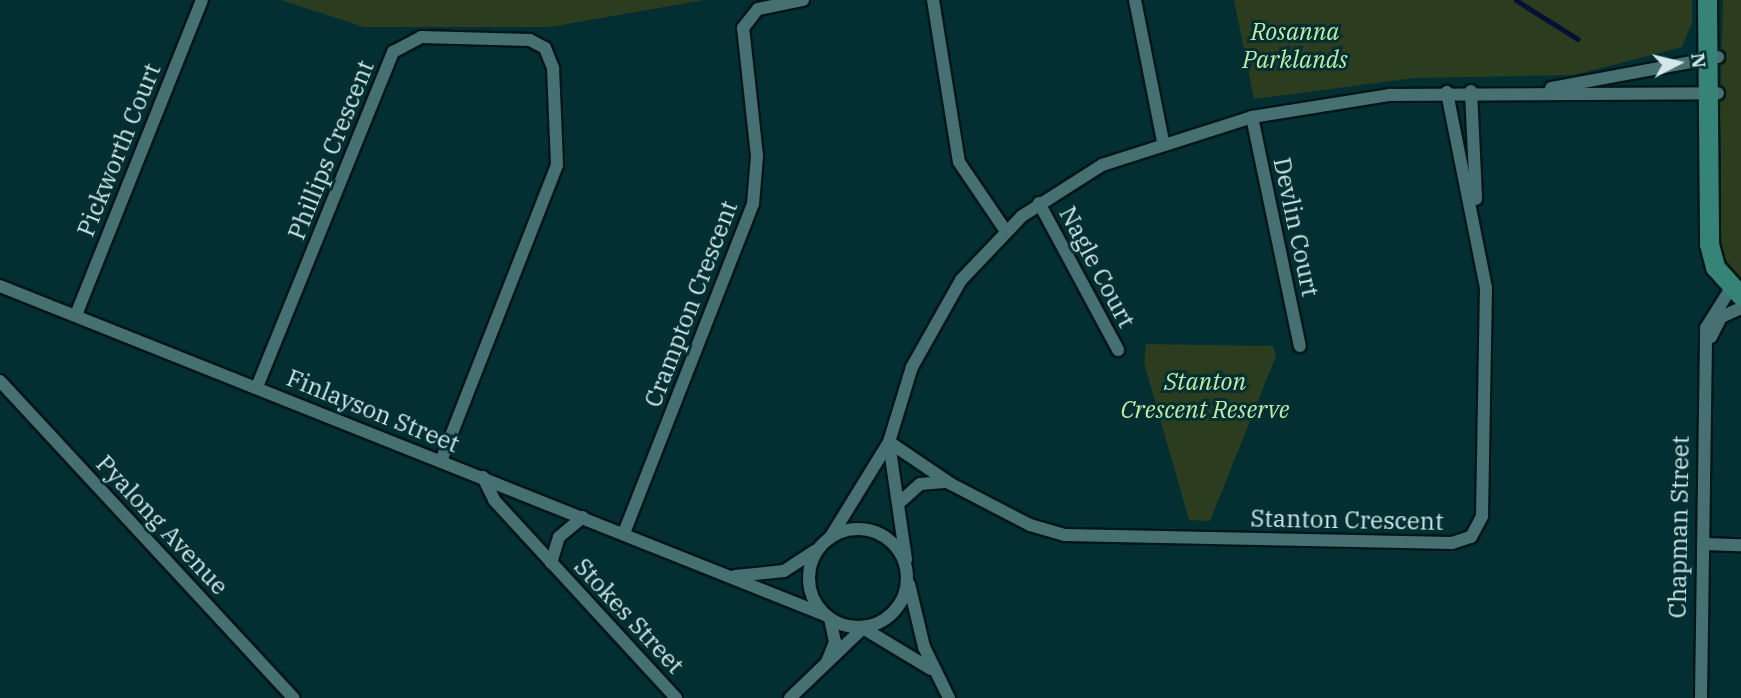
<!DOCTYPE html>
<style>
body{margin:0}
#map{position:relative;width:1741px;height:698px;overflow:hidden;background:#032f32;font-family:"IBM Plex Serif",serif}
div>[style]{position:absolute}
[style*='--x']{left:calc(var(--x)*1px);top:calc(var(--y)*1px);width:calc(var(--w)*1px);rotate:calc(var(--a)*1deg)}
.green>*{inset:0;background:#2b3d1e}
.stream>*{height:4.5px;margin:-2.25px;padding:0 2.25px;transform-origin:2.25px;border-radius:2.25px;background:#061034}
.roads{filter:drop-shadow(2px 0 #001618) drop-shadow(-2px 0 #001618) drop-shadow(0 2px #001618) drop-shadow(0 -2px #001618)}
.street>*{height:12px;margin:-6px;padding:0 6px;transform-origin:6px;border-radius:6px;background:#477072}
.street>.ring{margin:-6px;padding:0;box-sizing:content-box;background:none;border:12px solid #477072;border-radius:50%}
.secondary>*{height:19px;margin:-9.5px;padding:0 9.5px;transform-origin:9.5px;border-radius:9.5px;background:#368478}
span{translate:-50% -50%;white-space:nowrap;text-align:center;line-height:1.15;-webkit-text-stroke:6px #032f32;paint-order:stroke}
.park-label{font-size:24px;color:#c1eba5;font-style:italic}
.street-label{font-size:24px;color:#d2e7e8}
.north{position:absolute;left:1643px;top:28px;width:70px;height:70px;-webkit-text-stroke:5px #032f32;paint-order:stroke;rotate:83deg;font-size:19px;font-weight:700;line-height:28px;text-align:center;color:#d2e7e8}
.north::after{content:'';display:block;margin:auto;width:24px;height:32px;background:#d2e7e8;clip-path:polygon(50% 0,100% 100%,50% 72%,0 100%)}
</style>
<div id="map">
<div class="green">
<i style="clip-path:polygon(281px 0,704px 0,550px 27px,364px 27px)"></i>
<i style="clip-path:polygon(1234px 0,1692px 0,1692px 23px,1682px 47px,1574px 75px,1414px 78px,1254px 99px)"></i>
<i style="clip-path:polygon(1723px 0,1741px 0,1741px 286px,1717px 245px)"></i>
<i style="clip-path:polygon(1146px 344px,1273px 346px,1276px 356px,1210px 521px,1189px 520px,1144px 363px)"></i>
</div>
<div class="stream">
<i style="--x:1516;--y:0;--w:73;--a:32.2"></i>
</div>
<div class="roads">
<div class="street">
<i style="--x:933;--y:0;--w:164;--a:80.9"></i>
<i style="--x:959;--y:162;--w:82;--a:55.9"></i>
<i style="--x:1135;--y:0;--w:144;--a:78.8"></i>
<i style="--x:1551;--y:88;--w:170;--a:-10.5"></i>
<i style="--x:1471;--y:91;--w:108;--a:87.3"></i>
<i style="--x:1252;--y:117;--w:234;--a:78.2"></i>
<i style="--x:1039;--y:203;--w:167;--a:61.7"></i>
<i style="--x:0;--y:286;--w:888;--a:21.74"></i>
<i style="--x:76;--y:315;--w:339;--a:-68.2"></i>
<i style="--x:1711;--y:337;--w:22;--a:-63"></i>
<i style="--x:1721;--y:317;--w:22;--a:-24"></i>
<i style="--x:0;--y:381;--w:432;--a:47.2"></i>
<i style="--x:257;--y:387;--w:362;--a:-67.9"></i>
<i style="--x:393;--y:52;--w:32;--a:-28"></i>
<i style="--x:421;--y:37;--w:109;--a:1.6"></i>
<i style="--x:530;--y:40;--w:17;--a:28"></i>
<i style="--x:545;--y:48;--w:22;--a:68"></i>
<i style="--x:553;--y:68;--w:97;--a:87.6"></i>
<i style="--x:557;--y:165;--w:318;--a:111.4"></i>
<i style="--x:889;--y:442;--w:75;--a:34.1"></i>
<i style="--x:951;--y:484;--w:89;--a:27.4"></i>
<i style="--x:1030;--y:525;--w:36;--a:16"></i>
<i style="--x:1065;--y:535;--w:387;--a:1.2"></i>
<i style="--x:1452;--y:543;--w:20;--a:-18"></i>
<i style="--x:1471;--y:537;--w:24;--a:-62"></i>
<i style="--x:1482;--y:516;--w:228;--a:-89"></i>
<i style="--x:1486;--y:288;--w:200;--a:-101.3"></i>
<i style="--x:889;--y:443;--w:118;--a:81.7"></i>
<i style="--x:483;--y:477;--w:25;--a:64"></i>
<i style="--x:494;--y:500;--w:269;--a:47.4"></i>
<i style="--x:899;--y:503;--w:28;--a:-42"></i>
<i style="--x:920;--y:484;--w:24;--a:-5"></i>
<i class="ring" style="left:809px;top:529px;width:86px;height:86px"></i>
<i style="--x:624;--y:533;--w:353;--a:-68.6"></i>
<i style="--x:753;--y:204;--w:48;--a:-85.2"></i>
<i style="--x:757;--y:156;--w:129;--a:-96.2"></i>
<i style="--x:743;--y:28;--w:24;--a:-52"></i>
<i style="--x:758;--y:9;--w:46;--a:-11.3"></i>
<i style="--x:830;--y:538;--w:113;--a:-58.4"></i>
<i style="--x:889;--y:442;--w:78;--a:-73"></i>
<i style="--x:912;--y:367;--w:100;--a:-60.6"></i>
<i style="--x:961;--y:280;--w:88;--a:-46.4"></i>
<i style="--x:1022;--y:216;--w:95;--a:-32.5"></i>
<i style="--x:1102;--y:165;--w:157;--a:-17.7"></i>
<i style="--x:1252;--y:117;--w:140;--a:-9.1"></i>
<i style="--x:1390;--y:95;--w:328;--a:-0.3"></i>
<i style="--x:1703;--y:544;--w:38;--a:2"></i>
<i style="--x:551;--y:563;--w:27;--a:-73"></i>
<i style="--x:559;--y:537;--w:31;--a:-40"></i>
<i style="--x:735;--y:576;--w:49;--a:-5.8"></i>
<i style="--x:784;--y:571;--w:37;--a:-33"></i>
<i style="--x:909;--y:584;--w:65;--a:76.6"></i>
<i style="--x:924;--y:647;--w:57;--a:63.9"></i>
<i style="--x:863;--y:628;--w:79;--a:31.1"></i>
<i style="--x:827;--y:662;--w:22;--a:-68"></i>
<i style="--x:835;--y:642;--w:24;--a:-102"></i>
<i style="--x:790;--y:698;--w:101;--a:-43.8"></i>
<i style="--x:1701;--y:698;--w:370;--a:-89.2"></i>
<i style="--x:1706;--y:328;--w:47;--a:-58"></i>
</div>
<div class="secondary">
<i style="--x:1707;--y:0;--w:244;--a:89.5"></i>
<i style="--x:1709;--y:244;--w:24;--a:75"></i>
<i style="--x:1715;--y:267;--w:39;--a:48"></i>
</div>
</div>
<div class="park-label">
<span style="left:1295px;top:46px">Rosanna<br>Parklands</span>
<span style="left:1205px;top:396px">Stanton<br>Crescent Reserve</span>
</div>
<div class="street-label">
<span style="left:119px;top:150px;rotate:-68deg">Pickworth Court</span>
<span style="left:331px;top:150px;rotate:-68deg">Phillips Crescent</span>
<span style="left:1296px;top:227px;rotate:78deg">Devlin Court</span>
<span style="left:1097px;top:267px;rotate:62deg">Nagle Court</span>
<span style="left:691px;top:304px;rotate:-69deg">Crampton Crescent</span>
<span style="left:373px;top:411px;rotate:22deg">Finlayson Street</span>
<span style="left:1347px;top:520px;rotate:1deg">Stanton Crescent</span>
<span style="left:162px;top:525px;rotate:47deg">Pyalong Avenue</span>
<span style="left:1679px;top:527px;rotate:-89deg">Chapman Street</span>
<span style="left:629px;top:616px;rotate:47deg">Stokes Street</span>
</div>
<div class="north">N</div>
</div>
